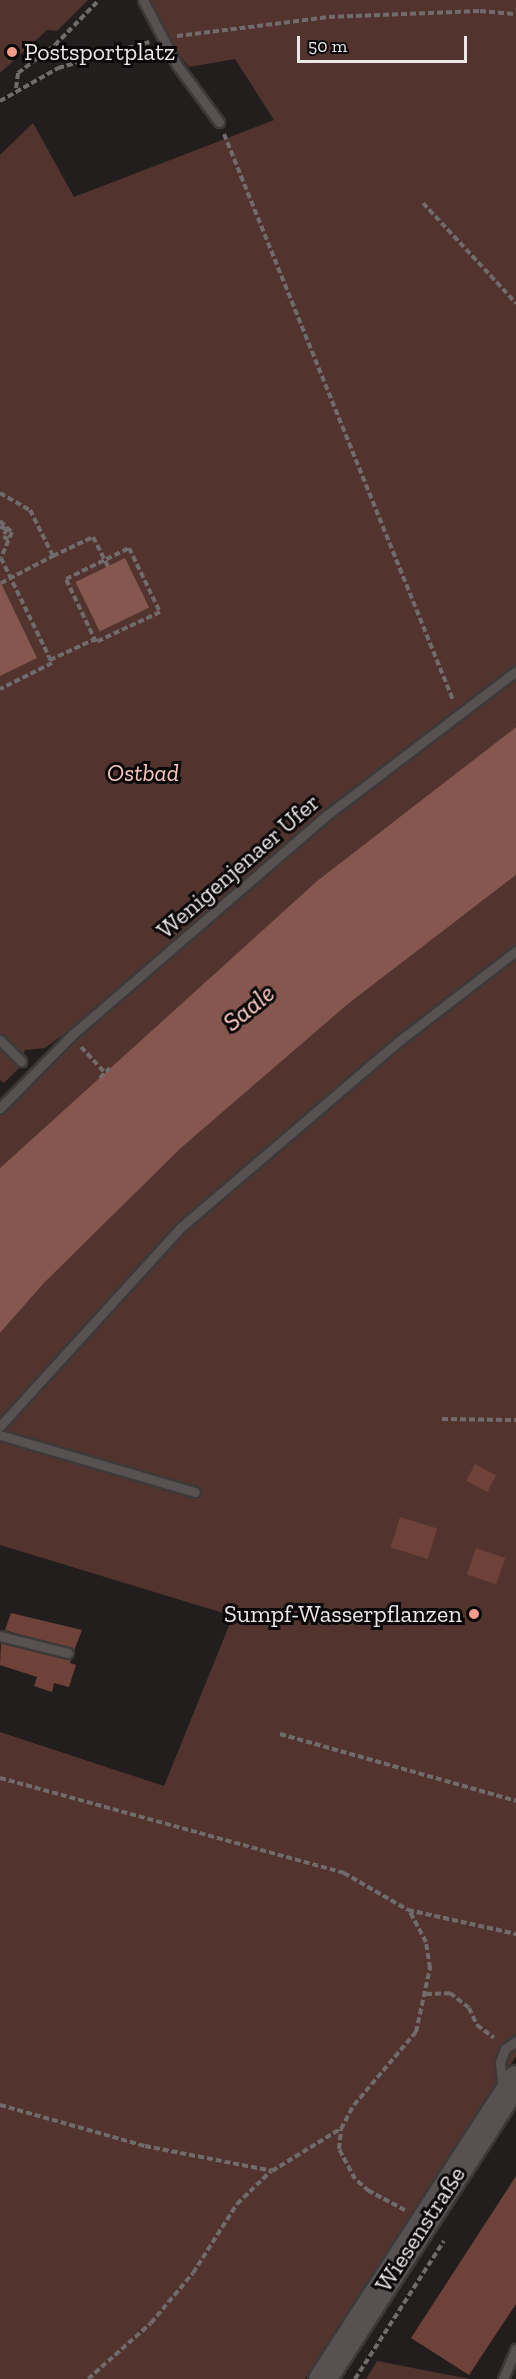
<!DOCTYPE html>
<meta charset="utf-8">
<style>
body{margin:0}
#map{position:relative;width:516px;height:2379px;overflow:hidden;background:#221e1d;font-family:"Zilla Slab",serif}
div>[style]{position:absolute}
[style*='--x']{left:calc(var(--x)*1px);top:calc(var(--y)*1px);width:calc(var(--w)*1px);rotate:calc(var(--a)*1deg)}
.green>*{inset:0;background:#52332e}
.water>*{inset:0;background:#86574f;transform-origin:0 0}
.building>*{inset:0;background:#6e4139;transform-origin:0 0}
.path>*{height:4px;margin-top:-2px;transform-origin:0;background:repeating-linear-gradient(90deg,#706c6b 0 6px,transparent 0 9px)}
.roads{filter:drop-shadow(2px 0 #3c3938) drop-shadow(-2px 0 #3c3938) drop-shadow(0 2px #3c3938) drop-shadow(0 -2px #3c3938)}
.lane>*{height:9px;margin:-4.5px;padding:0 4.5px;transform-origin:4.5px;border-radius:4.5px;background:#575251}
.secondary>*{height:27px;margin:-13.5px;padding:0 13.5px;transform-origin:13.5px;border-radius:13.5px;background:#575251}
.dots>*{width:16px;height:16px;translate:-50% -50%;box-sizing:border-box;border:3px solid #0a0808;border-radius:50%}
span{translate:-50% -50%;white-space:nowrap;text-align:center;line-height:1.15;-webkit-text-stroke:6px #0a0808;paint-order:stroke}
.poi-label{font-size:24px;color:#ebe7e7}
.left{translate:0 -50%;text-align:left}
.right{translate:-100% -50%;text-align:right}
.park-label{font-size:24px;color:#f8c8bf;font-style:italic}
.street-label{font-size:24px;color:#ebe7e7}
.water-label{font-size:26px;color:#ffcec5;font-style:italic}
.scale{position:absolute;left:297px;top:36px;width:170px;height:27px;box-sizing:border-box;border:3px solid #ebe7e7;border-top:0;padding-left:8px;font-size:18px;line-height:21px;white-space:nowrap;color:#ebe7e7;-webkit-text-stroke:4px #0a0808;paint-order:stroke}
</style>
<div id="map">
<div class="green">
<i style="clip-path:polygon(0 0,88px 0,57px 31px,47px 30px,0 73px)"></i>
<i style="clip-path:polygon(149px 0,516px 0,516px 665px,324px 810px,68px 1031px,45px 1048px,25px 1050px,18px 1069px,4px 1083px,0 1080px,0 155px,33px 123px,74px 197px,274px 120px,235px 59px,189px 67px,169px 42px)"></i>
<i style="clip-path:polygon(516px 678px,516px 727px,317px 881px,0 1168px,0 1104px,6px 1110px,75px 1039px,330px 819px)"></i>
<i style="clip-path:polygon(516px 875px,516px 2056px,305px 2379px,0 2379px,0 1732px,164px 1786px,233px 1616px,0 1545px,0 1333px,44px 1283px,181px 1148px,348px 1004px)"></i>
<i style="clip-path:polygon(377px 2361px,470px 2379px,366px 2379px)"></i>
</div>
<div class="water">
<i style="left:125px;top:558px;width:55px;height:55px;rotate:64deg"></i>
<i style="clip-path:polygon(0 581px,37px 658px,0 676px)"></i>
<i style="clip-path:polygon(516px 727px,516px 875px,348px 1004px,181px 1148px,44px 1283px,0 1333px,0 1168px,317px 881px)"></i>
</div>
<div class="building">
<i style="left:475px;top:1464px;width:24px;height:19px;rotate:28deg"></i>
<i style="left:400px;top:1517px;width:39px;height:32px;rotate:17deg"></i>
<i style="left:476px;top:1548px;width:31px;height:28px;rotate:19deg"></i>
<i style="clip-path:polygon(11px 1613px,82px 1630px,74px 1651px,5px 1630px)"></i>
<i style="clip-path:polygon(1px 1643px,71px 1659px,70px 1663px,76px 1665px,69px 1687px,54px 1683px,52px 1692px,34px 1686px,37px 1677px,0 1665px)"></i>
<i style="clip-path:polygon(516px 2176px,516px 2304px,469px 2375px,411px 2338px)"></i>
</div>
<div class="path">
<i style="--x:177;--y:36;--w:153;--a:-7.1"></i>
<i style="--x:329;--y:17;--w:151;--a:-2.3"></i>
<i style="--x:480;--y:11;--w:36;--a:5"></i>
<i style="--x:16;--y:88;--w:15;--a:-82"></i>
<i style="--x:18;--y:73;--w:46;--a:-37.1"></i>
<i style="--x:55;--y:45;--w:63;--a:-45.6"></i>
<i style="--x:0;--y:101;--w:67;--a:-29.6"></i>
<i style="--x:58;--y:68;--w:95;--a:-15.9"></i>
<i style="--x:224;--y:134;--w:611;--a:67.97"></i>
<i style="--x:423;--y:203;--w:137;--a:47.1"></i>
<i style="--x:0;--y:493;--w:34;--a:30"></i>
<i style="--x:30;--y:510;--w:51;--a:63.4"></i>
<i style="--x:53;--y:556;--w:44;--a:-25.4"></i>
<i style="--x:93;--y:537;--w:33;--a:63"></i>
<i style="--x:0;--y:521;--w:16;--a:43"></i>
<i style="--x:12;--y:532;--w:28;--a:113"></i>
<i style="--x:1;--y:558;--w:117;--a:64.1"></i>
<i style="--x:52;--y:663;--w:58;--a:153.4"></i>
<i style="--x:0;--y:527;--w:7;--a:16"></i>
<i style="--x:7;--y:529;--w:9;--a:117"></i>
<i style="--x:3;--y:537;--w:6;--a:18"></i>
<i style="--x:129;--y:548;--w:71;--a:64.2"></i>
<i style="--x:160;--y:612;--w:71;--a:154.9"></i>
<i style="--x:96;--y:642;--w:70;--a:-115.5"></i>
<i style="--x:66;--y:579;--w:70;--a:-26.2"></i>
<i style="--x:1;--y:583;--w:59;--a:-27.4"></i>
<i style="--x:50;--y:660;--w:50;--a:-25"></i>
<i style="--x:81;--y:1047;--w:35;--a:47"></i>
<i style="--x:100;--y:1078;--w:14;--a:-45"></i>
<i style="--x:442;--y:1419;--w:74;--a:0.8"></i>
<i style="--x:280;--y:1734;--w:245;--a:15.8"></i>
<i style="--x:0;--y:1778;--w:357;--a:15.4"></i>
<i style="--x:344;--y:1873;--w:74;--a:30"></i>
<i style="--x:408;--y:1910;--w:111;--a:12.5"></i>
<i style="--x:426;--y:1994;--w:24;--a:-2"></i>
<i style="--x:450;--y:1993;--w:24;--a:38"></i>
<i style="--x:469;--y:2008;--w:19;--a:65"></i>
<i style="--x:477;--y:2025;--w:21;--a:37"></i>
<i style="--x:0;--y:2105;--w:151;--a:15.8"></i>
<i style="--x:145;--y:2146;--w:129;--a:11.1"></i>
<i style="--x:272;--y:2171;--w:80;--a:-31.7"></i>
<i style="--x:405;--y:2210;--w:41;--a:-152.2"></i>
<i style="--x:369;--y:2191;--w:18;--a:-139"></i>
<i style="--x:355;--y:2179;--w:34;--a:-118"></i>
<i style="--x:339;--y:2149;--w:20;--a:-84"></i>
<i style="--x:341;--y:2129;--w:27;--a:-62"></i>
<i style="--x:354;--y:2105;--w:96;--a:-49.7"></i>
<i style="--x:416;--y:2032;--w:66;--a:-77.7"></i>
<i style="--x:430;--y:1968;--w:26;--a:-99"></i>
<i style="--x:426;--y:1942;--w:36;--a:-118"></i>
<i style="--x:88;--y:2379;--w:84;--a:-41.6"></i>
<i style="--x:151;--y:2323;--w:65;--a:-50"></i>
<i style="--x:193;--y:2273;--w:82;--a:-57.5"></i>
<i style="--x:237;--y:2204;--w:47;--a:-44.1"></i>
<i style="--x:355;--y:2379;--w:164;--a:-57.2"></i>
</div>
<div class="roads">
<div class="lane">
<i style="--x:143;--y:0;--w:73;--a:62.4"></i>
<i style="--x:177;--y:65;--w:71;--a:53.6"></i>
<i style="--x:0;--y:1040;--w:30;--a:45"></i>
<i style="--x:0;--y:1108;--w:103;--a:-45.4"></i>
<i style="--x:72;--y:1035;--w:337;--a:-40.8"></i>
<i style="--x:327;--y:815;--w:238;--a:-37.3"></i>
<i style="--x:0;--y:1426;--w:268;--a:-47.7"></i>
<i style="--x:180;--y:1228;--w:288;--a:-40.5"></i>
<i style="--x:399;--y:1041;--w:148;--a:-37.6"></i>
<i style="--x:0;--y:1435;--w:203;--a:16.3"></i>
<i style="--x:0;--y:1636;--w:70;--a:14"></i>
<i style="--x:503;--y:2091;--w:29;--a:-96"></i>
<i style="--x:500;--y:2062;--w:14;--a:-69"></i>
<i style="--x:505;--y:2049;--w:14;--a:-36"></i>
<i style="--x:503;--y:2379;--w:33;--a:-67"></i>
</div>
<div class="secondary">
<i style="--x:322;--y:2379;--w:357;--a:-57.1"></i>
</div>
</div>
<div class="dots">
<i style="left:12px;top:52px;background:#f49d8d"></i>
<i style="left:474px;top:1614px;background:#f49d8d"></i>
</div>
<div class="poi-label">
<span class="left" style="left:24px;top:52px">Postsportplatz</span>
<span class="right" style="left:462px;top:1614px">Sumpf-Wasserpflanzen</span>
</div>
<div class="park-label">
<span style="left:143px;top:773px">Ostbad</span>
</div>
<div class="street-label">
<span style="left:238px;top:866px;rotate:-41deg">Wenigenjenaer Ufer</span>
<span style="left:420px;top:2229px;rotate:-57deg">Wiesenstraße</span>
</div>
<div class="water-label">
<span style="left:249px;top:1008px;rotate:-39deg">Saale</span>
</div>
<div class="scale">50 m</div>
</div>
